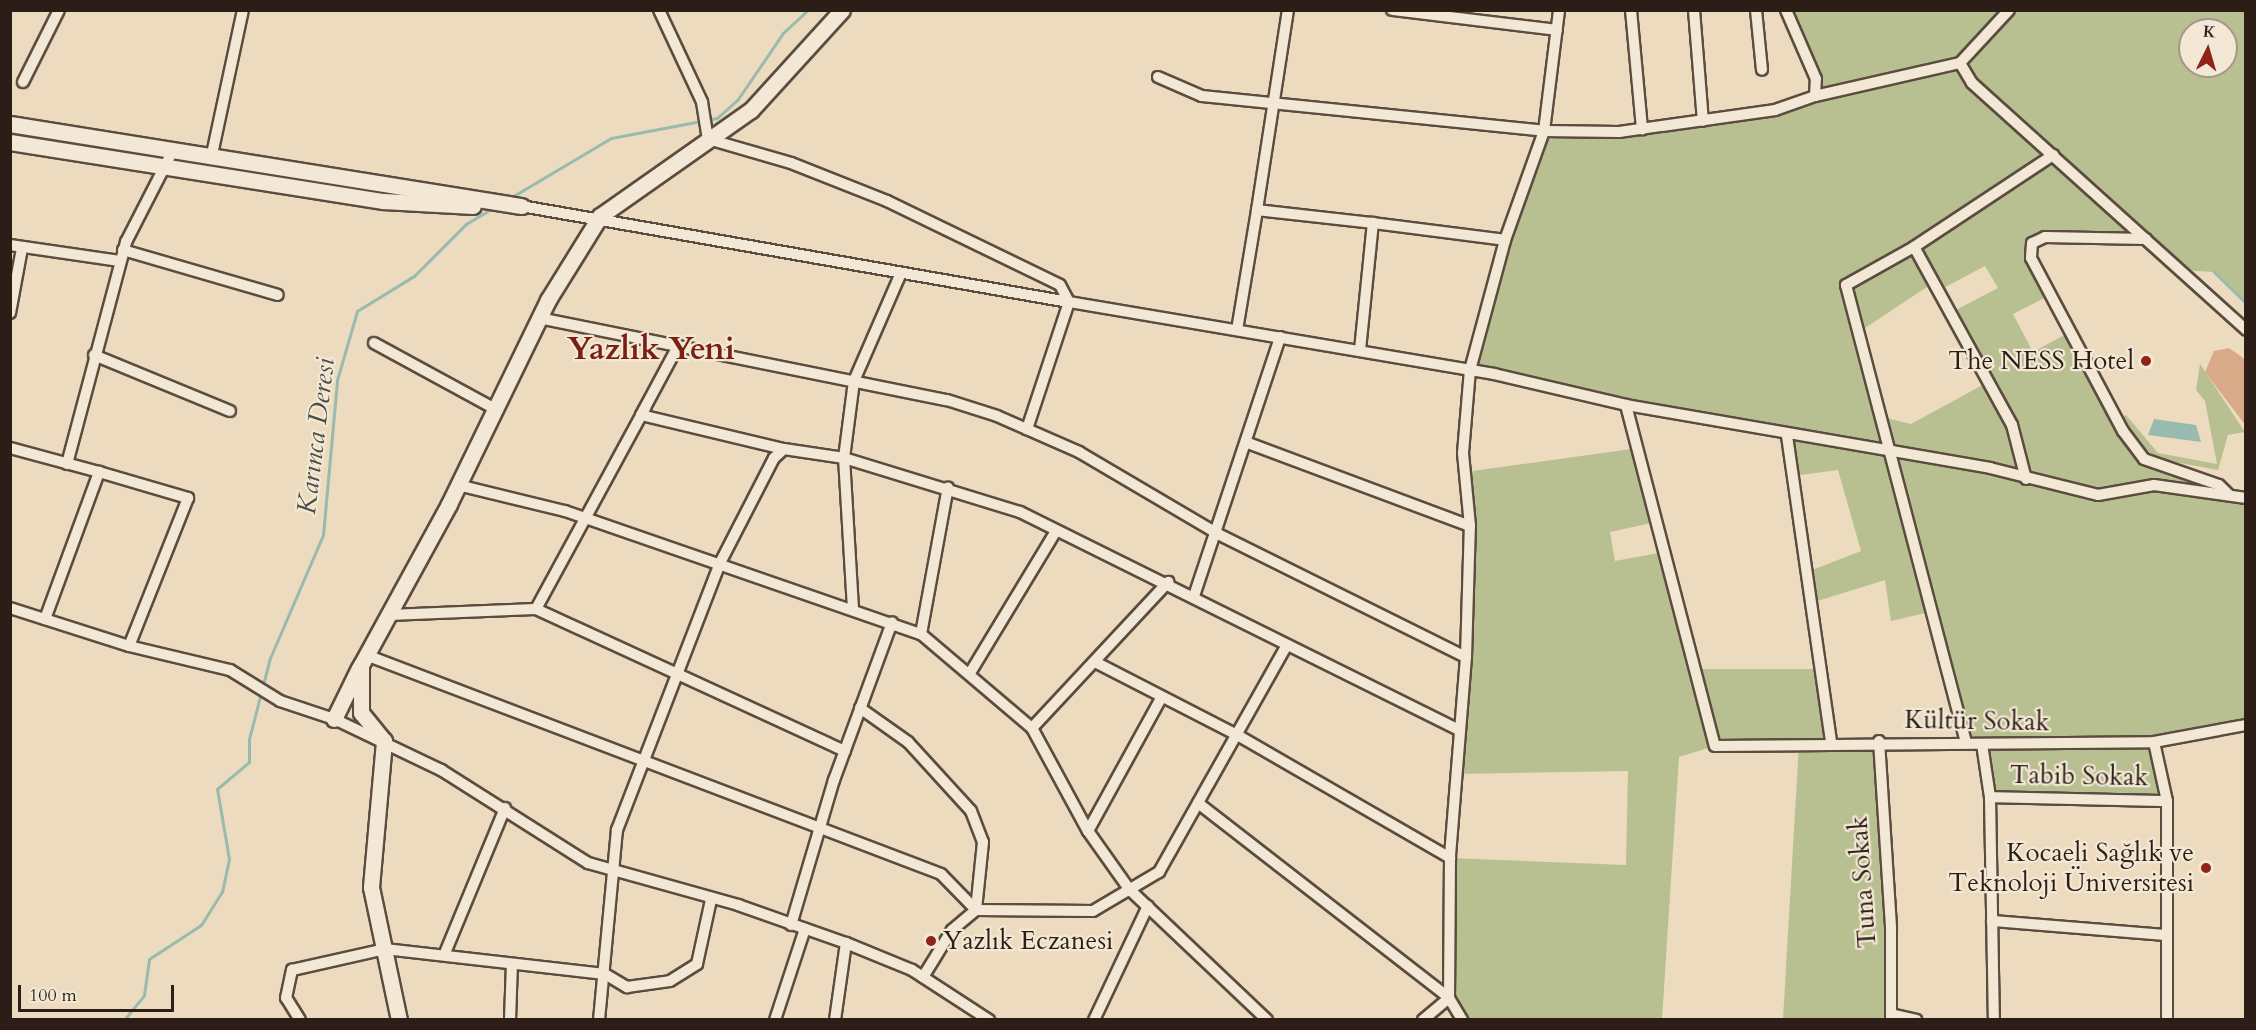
<!DOCTYPE html>
<meta charset="utf-8">
<style>
body{margin:0}
#map{position:relative;width:2256px;height:1030px;overflow:hidden;background:#ecdbbe;font-family:Cardo,serif}
div>[style]{position:absolute}
[style*='--x']{left:calc(var(--x)*1px);top:calc(var(--y)*1px);width:calc(var(--w)*1px);rotate:calc(var(--a)*1deg)}
.green>*{inset:0;background:#b8c091}
.water>*{inset:0;background:#99bbaf}
.stream>*{height:3px;margin:-1.5px;padding:0 1.5px;transform-origin:1.5px;border-radius:1.5px;background:#99bbaf}
.building>*{inset:0;background:#d9aa87}
.roads{filter:drop-shadow(2px 0 #5c4c40) drop-shadow(-2px 0 #5c4c40) drop-shadow(0 2px #5c4c40) drop-shadow(0 -2px #5c4c40)}
.street>*{height:10px;margin:-5px;padding:0 5px;transform-origin:5px;border-radius:5px;background:#f3e8d5}
.secondary>*{height:15px;margin:-7.5px;padding:0 7.5px;transform-origin:7.5px;border-radius:7.5px;background:#f3e8d5}
.dots>*{width:16px;height:16px;translate:-50% -50%;box-sizing:border-box;border:3px solid #f3e8d5;border-radius:50%}
span{translate:-50% -50%;white-space:nowrap;text-align:center;line-height:1.15;-webkit-text-stroke:4.5px #f3e8d5;paint-order:stroke}
.poi-label{font-size:26px;color:#2c1d16}
.right{translate:-100% -50%;text-align:right}
.left{translate:0 -50%;text-align:left}
.street-label{font-size:26px;color:#2c1d16}
.water-label{font-size:27px;color:#4d4c44;font-style:italic}
.district-label{font-size:32px;color:#7a1f14;font-weight:700}
.frame{position:absolute;inset:0;border:12px solid #2c1d16;pointer-events:none}
.north{position:absolute;left:2178px;top:18px;width:60px;height:60px;box-sizing:border-box;background:#f3e8d5;border:2px solid #a39789;border-radius:50%;rotate:5deg;font-size:16px;font-weight:700;line-height:24px;text-align:center;color:#2c1d16}
.north::after{content:'';display:block;margin:auto;width:21px;height:27px;background:#8f2418;clip-path:polygon(50% 0,100% 100%,50% 72%,0 100%)}
.scale{position:absolute;left:18px;top:985px;width:156px;height:27px;box-sizing:border-box;border:3px solid #2c1d16;border-top:0;padding-left:8px;font-size:18px;line-height:21px;white-space:nowrap;color:#2c1d16;-webkit-text-stroke:4px #f3e8d5;paint-order:stroke}
</style>
<div id="map">
<div class="green">
<i style="clip-path:polygon(evenodd,1786px 11px,2245px 11px,2245px 303px,2214px 272px,2181px 270px,2146px 239px,2032px 243px,2031px 258px,2050px 295px,2013px 314px,2033px 352px,2070px 332px,2144px 459px,2245px 498px,2245px 725px,2154px 742px,2167px 801px,1990px 797px,1982px 745px,1966px 744px,1934px 611px,1891px 621px,1885px 580px,1811px 603px,1807px 572px,1861px 551px,1838px 470px,1793px 476px,1787px 436px,1470px 370px,1544px 131px,1619px 132px,1805px 103px,1816px 79px,1786px 11px,2190px 30px,2226px 30px,2226px 66px,2190px 66px,2190px 30px,1786px 11px,1985px 266px,1998px 288px,1950px 313px,1988px 382px,1911px 424px,1882px 417px,1859px 332px,1933px 283px,1938px 291px,1985px 266px)"></i>
<i style="clip-path:polygon(2200px 364px,2245px 432px,2228px 435px,2218px 470px,2158px 459px,2140px 445px,2122px 417px,2126px 415px,2158px 453px,2217px 464px,2205px 401px,2196px 390px)"></i>
<i style="clip-path:polygon(1638px 448px,1656px 522px,1610px 532px,1615px 561px,1664px 552px,1692px 669px,1821px 669px,1831px 742px,1879px 741px,1891px 1014px,1916px 1019px,1783px 1019px,1799px 744px,1715px 746px,1679px 757px,1662px 1019px,1462px 1019px,1449px 998px,1450px 858px,1626px 865px,1628px 771px,1454px 774px,1466px 657px,1465px 481px,1473px 471px)"></i>
</div>
<div class="water">
<i style="clip-path:polygon(2154px 419px,2196px 425px,2201px 442px,2148px 435px)"></i>
</div>
<div class="stream">
<i style="--x:510;--y:198;--w:117;--a:-30.7"></i>
<i style="--x:611;--y:138;--w:108;--a:-10.7"></i>
<i style="--x:717;--y:118;--w:28;--a:-42"></i>
<i style="--x:738;--y:99;--w:80;--a:-55.7"></i>
<i style="--x:783;--y:33;--w:34;--a:-43"></i>
<i style="--x:2214;--y:272;--w:45;--a:44.1"></i>
<i style="--x:124;--y:1020;--w:32;--a:-51"></i>
<i style="--x:144;--y:995;--w:36;--a:-82"></i>
<i style="--x:149;--y:959;--w:62;--a:-33.2"></i>
<i style="--x:201;--y:925;--w:39;--a:-58"></i>
<i style="--x:222;--y:892;--w:34;--a:-78"></i>
<i style="--x:229;--y:859;--w:71;--a:-99.7"></i>
<i style="--x:217;--y:789;--w:42;--a:-40.2"></i>
<i style="--x:249;--y:762;--w:23;--a:-90"></i>
<i style="--x:249;--y:739;--w:84;--a:-75.5"></i>
<i style="--x:270;--y:658;--w:134;--a:-66.7"></i>
<i style="--x:323;--y:535;--w:156;--a:-84.8"></i>
<i style="--x:337;--y:380;--w:72;--a:-73.8"></i>
<i style="--x:357;--y:311;--w:67;--a:-31.6"></i>
<i style="--x:414;--y:276;--w:74;--a:-45"></i>
<i style="--x:466;--y:224;--w:33;--a:-31"></i>
</div>
<div class="building">
<i style="clip-path:polygon(2229px 348px,2246px 360px,2246px 426px,2205px 372px,2214px 351px)"></i>
</div>
<div class="roads">
<div class="street">
<i style="--x:659;--y:10;--w:102;--a:64.9"></i>
<i style="--x:702;--y:102;--w:37;--a:81"></i>
<i style="--x:708;--y:139;--w:86;--a:16.1"></i>
<i style="--x:791;--y:163;--w:103;--a:21.6"></i>
<i style="--x:887;--y:201;--w:192;--a:25.9"></i>
<i style="--x:1060;--y:285;--w:19;--a:62"></i>
<i style="--x:1069;--y:302;--w:431;--a:9.6"></i>
<i style="--x:1494;--y:374;--w:136;--a:13.2"></i>
<i style="--x:1626;--y:405;--w:352;--a:75.4"></i>
<i style="--x:1715;--y:746;--w:439;--a:-0.5"></i>
<i style="--x:2154;--y:742;--w:94;--a:-10.5"></i>
<i style="--x:1392;--y:10;--w:166;--a:6.9"></i>
<i style="--x:1631;--y:10;--w:120;--a:84.7"></i>
<i style="--x:1694;--y:10;--w:111;--a:85.4"></i>
<i style="--x:1756;--y:10;--w:60;--a:84.3"></i>
<i style="--x:2009;--y:10;--w:72;--a:132.8"></i>
<i style="--x:1960;--y:63;--w:23;--a:59"></i>
<i style="--x:1972;--y:83;--w:369;--a:42"></i>
<i style="--x:1158;--y:77;--w:48;--a:23.4"></i>
<i style="--x:1202;--y:96;--w:344;--a:5.8"></i>
<i style="--x:1544;--y:131;--w:75;--a:0.8"></i>
<i style="--x:1619;--y:132;--w:158;--a:-8"></i>
<i style="--x:1775;--y:110;--w:42;--a:-19.3"></i>
<i style="--x:1815;--y:96;--w:17;--a:-87"></i>
<i style="--x:1816;--y:79;--w:75;--a:-113.5"></i>
<i style="--x:23;--y:82;--w:80;--a:-63.4"></i>
<i style="--x:1815;--y:96;--w:149;--a:-12.8"></i>
<i style="--x:211;--y:159;--w:152;--a:-77.9"></i>
<i style="--x:521;--y:206;--w:556;--a:9.94"></i>
<i style="--x:1069;--y:302;--w:134;--a:108.3"></i>
<i style="--x:1257;--y:210;--w:202;--a:-81.2"></i>
<i style="--x:2146;--y:239;--w:101;--a:-178.9"></i>
<i style="--x:2045;--y:237;--w:14;--a:155"></i>
<i style="--x:2032;--y:243;--w:15;--a:94"></i>
<i style="--x:2031;--y:258;--w:196;--a:62"></i>
<i style="--x:2123;--y:431;--w:35;--a:53"></i>
<i style="--x:2144;--y:459;--w:79;--a:19.1"></i>
<i style="--x:2219;--y:485;--w:14;--a:45"></i>
<i style="--x:10;--y:245;--w:111;--a:8.3"></i>
<i style="--x:1914;--y:247;--w:78;--a:150.8"></i>
<i style="--x:1846;--y:285;--w:474;--a:75.3"></i>
<i style="--x:123;--y:250;--w:161;--a:16.2"></i>
<i style="--x:10;--y:313;--w:66;--a:-79.5"></i>
<i style="--x:539;--y:318;--w:416;--a:11.4"></i>
<i style="--x:947;--y:400;--w:52;--a:17.7"></i>
<i style="--x:997;--y:416;--w:90;--a:23.7"></i>
<i style="--x:1079;--y:452;--w:161;--a:30.5"></i>
<i style="--x:1218;--y:534;--w:277;--a:26.4"></i>
<i style="--x:1466;--y:657;--w:202;--a:94.6"></i>
<i style="--x:1450;--y:858;--w:140;--a:90.4"></i>
<i style="--x:1449;--y:998;--w:34;--a:140"></i>
<i style="--x:1237;--y:330;--w:122;--a:-80.5"></i>
<i style="--x:1257;--y:210;--w:117;--a:6.4"></i>
<i style="--x:374;--y:343;--w:138;--a:28.6"></i>
<i style="--x:678;--y:346;--w:78;--a:118.2"></i>
<i style="--x:641;--y:415;--w:147;--a:13.4"></i>
<i style="--x:1360;--y:350;--w:128;--a:-84.2"></i>
<i style="--x:1373;--y:223;--w:133;--a:7.3"></i>
<i style="--x:1505;--y:240;--w:116;--a:-70.3"></i>
<i style="--x:1544;--y:131;--w:122;--a:-82.9"></i>
<i style="--x:94;--y:355;--w:147;--a:22.4"></i>
<i style="--x:1626;--y:405;--w:369;--a:9.8"></i>
<i style="--x:1990;--y:468;--w:111;--a:14"></i>
<i style="--x:2098;--y:495;--w:57;--a:-10.1"></i>
<i style="--x:2154;--y:485;--w:93;--a:8"></i>
<i style="--x:1787;--y:436;--w:309;--a:81.8"></i>
<i style="--x:1248;--y:443;--w:237;--a:20.5"></i>
<i style="--x:10;--y:448;--w:92;--a:15.1"></i>
<i style="--x:67;--y:464;--w:230;--a:-75.1"></i>
<i style="--x:126;--y:242;--w:99;--a:-62.9"></i>
<i style="--x:2026;--y:479;--w:56;--a:-104.5"></i>
<i style="--x:2012;--y:425;--w:203;--a:-118.8"></i>
<i style="--x:1914;--y:247;--w:167;--a:-33.5"></i>
<i style="--x:458;--y:485;--w:110;--a:13.7"></i>
<i style="--x:565;--y:511;--w:377;--a:19.1"></i>
<i style="--x:921;--y:634;--w:145;--a:40.3"></i>
<i style="--x:1032;--y:728;--w:117;--a:61.5"></i>
<i style="--x:1088;--y:831;--w:71;--a:54.7"></i>
<i style="--x:1129;--y:889;--w:190;--a:43.5"></i>
<i style="--x:1194;--y:596;--w:273;--a:-71.6"></i>
<i style="--x:10;--y:608;--w:125;--a:17.7"></i>
<i style="--x:129;--y:646;--w:104;--a:13.4"></i>
<i style="--x:230;--y:670;--w:59;--a:31.8"></i>
<i style="--x:280;--y:701;--w:57;--a:18.4"></i>
<i style="--x:334;--y:719;--w:119;--a:25.5"></i>
<i style="--x:441;--y:770;--w:174;--a:32.3"></i>
<i style="--x:588;--y:863;--w:156;--a:15.6"></i>
<i style="--x:738;--y:905;--w:114;--a:19.4"></i>
<i style="--x:846;--y:943;--w:71;--a:22.2"></i>
<i style="--x:912;--y:970;--w:92;--a:33"></i>
<i style="--x:536;--y:609;--w:229;--a:-61.5"></i>
<i style="--x:853;--y:609;--w:151;--a:-93.4"></i>
<i style="--x:844;--y:458;--w:78;--a:-82.6"></i>
<i style="--x:854;--y:381;--w:118;--a:-66.5"></i>
<i style="--x:388;--y:615;--w:148;--a:-2.3"></i>
<i style="--x:536;--y:609;--w:340;--a:24.7"></i>
<i style="--x:45;--y:619;--w:157;--a:-69.8"></i>
<i style="--x:99;--y:472;--w:93;--a:16.3"></i>
<i style="--x:188;--y:498;--w:159;--a:111.7"></i>
<i style="--x:921;--y:634;--w:149;--a:-79.6"></i>
<i style="--x:366;--y:655;--w:615;--a:20.85"></i>
<i style="--x:941;--y:874;--w:50;--a:45.8"></i>
<i style="--x:1466;--y:657;--w:131;--a:-88.3"></i>
<i style="--x:1470;--y:526;--w:73;--a:-95.5"></i>
<i style="--x:1463;--y:453;--w:83;--a:-85.2"></i>
<i style="--x:1470;--y:370;--w:135;--a:-74.9"></i>
<i style="--x:1097;--y:663;--w:160;--a:27.2"></i>
<i style="--x:1239;--y:736;--w:244;--a:30"></i>
<i style="--x:970;--y:673;--w:166;--a:-58.8"></i>
<i style="--x:860;--y:708;--w:59;--a:35.3"></i>
<i style="--x:908;--y:742;--w:93;--a:47.6"></i>
<i style="--x:971;--y:811;--w:33;--a:69"></i>
<i style="--x:983;--y:842;--w:68;--a:95.9"></i>
<i style="--x:1032;--y:728;--w:200;--a:-47"></i>
<i style="--x:1879;--y:741;--w:188;--a:86.3"></i>
<i style="--x:1891;--y:929;--w:91;--a:90"></i>
<i style="--x:2154;--y:742;--w:60;--a:77.6"></i>
<i style="--x:2167;--y:801;--w:219;--a:90"></i>
<i style="--x:1982;--y:744;--w:54;--a:81.4"></i>
<i style="--x:1990;--y:797;--w:223;--a:89"></i>
<i style="--x:1990;--y:797;--w:177;--a:1.3"></i>
<i style="--x:1198;--y:803;--w:318;--a:37.8"></i>
<i style="--x:1449;--y:998;--w:26;--a:59"></i>
<i style="--x:1088;--y:831;--w:152;--a:-61.2"></i>
<i style="--x:1992;--y:921;--w:175;--a:4.6"></i>
<i style="--x:791;--y:925;--w:151;--a:-73.5"></i>
<i style="--x:834;--y:780;--w:168;--a:-69.8"></i>
<i style="--x:445;--y:953;--w:157;--a:-67.5"></i>
<i style="--x:923;--y:977;--w:55;--a:-58.3"></i>
<i style="--x:952;--y:930;--w:31;--a:-40"></i>
<i style="--x:976;--y:910;--w:117;--a:0.5"></i>
<i style="--x:1093;--y:911;--w:77;--a:-30.6"></i>
<i style="--x:1159;--y:872;--w:258;--a:-60.6"></i>
<i style="--x:1891;--y:1014;--w:26;--a:13"></i>
<i style="--x:300;--y:1020;--w:26;--a:-122"></i>
<i style="--x:286;--y:998;--w:29;--a:-78"></i>
<i style="--x:292;--y:970;--w:95;--a:-12.7"></i>
<i style="--x:385;--y:949;--w:221;--a:6.5"></i>
<i style="--x:605;--y:974;--w:26;--a:31"></i>
<i style="--x:627;--y:987;--w:43;--a:-7.9"></i>
<i style="--x:670;--y:981;--w:32;--a:-32"></i>
<i style="--x:697;--y:964;--w:66;--a:-77.7"></i>
<i style="--x:510;--y:1020;--w:56;--a:-88"></i>
<i style="--x:599;--y:1020;--w:191;--a:-84.6"></i>
<i style="--x:617;--y:830;--w:284;--a:-68.9"></i>
<i style="--x:719;--y:565;--w:120;--a:-62.8"></i>
<i style="--x:774;--y:458;--w:13;--a:-42"></i>
<i style="--x:784;--y:449;--w:61;--a:8.5"></i>
<i style="--x:844;--y:458;--w:184;--a:17.1"></i>
<i style="--x:1020;--y:512;--w:488;--a:26.4"></i>
<i style="--x:775;--y:1020;--w:96;--a:-71.8"></i>
<i style="--x:835;--y:1020;--w:78;--a:-81.9"></i>
<i style="--x:1094;--y:1020;--w:126;--a:-64.7"></i>
</div>
<div class="secondary">
<i style="--x:10;--y:124;--w:518;--a:9.12"></i>
<i style="--x:10;--y:142;--w:378;--a:9"></i>
<i style="--x:383;--y:201;--w:90;--a:3.2"></i>
<i style="--x:334;--y:719;--w:57;--a:-63.9"></i>
<i style="--x:399;--y:1020;--w:136;--a:-101.9"></i>
<i style="--x:371;--y:887;--w:147;--a:-84.9"></i>
<i style="--x:384;--y:741;--w:36;--a:-129"></i>
<i style="--x:361;--y:713;--w:48;--a:-90"></i>
<i style="--x:361;--y:665;--w:183;--a:-61.3"></i>
<i style="--x:449;--y:504;--w:227;--a:-64.1"></i>
<i style="--x:548;--y:300;--w:99;--a:-58.2"></i>
<i style="--x:600;--y:216;--w:184;--a:-35.1"></i>
<i style="--x:751;--y:110;--w:135;--a:-47.7"></i>
</div>
</div>
<div class="dots">
<i style="left:2146px;top:361px;background:#8f2418"></i>
<i style="left:2206px;top:868px;background:#8f2418"></i>
<i style="left:931px;top:941px;background:#8f2418"></i>
</div>
<div class="poi-label">
<span class="right" style="left:2134px;top:361px">The NESS Hotel</span>
<span class="right" style="left:2194px;top:868px">Kocaeli Sağlık ve<br>Teknoloji Üniversitesi</span>
<span class="left" style="left:943px;top:941px">Yazlık Eczanesi</span>
</div>
<div class="street-label">
<span style="left:1977px;top:721px;rotate:1deg">Kültür Sokak</span>
<span style="left:2079px;top:776px;rotate:1deg">Tabib Sokak</span>
<span style="left:1863px;top:882px;rotate:-94deg">Tuna Sokak</span>
</div>
<div class="water-label">
<span style="left:316px;top:436px;rotate:-83deg">Karınca Deresi</span>
</div>
<div class="district-label">
<span style="left:651px;top:349px">Yazlık Yeni</span>
</div>
<div class="frame"></div>
<div class="north">K</div>
<div class="scale">100 m</div>
</div>
